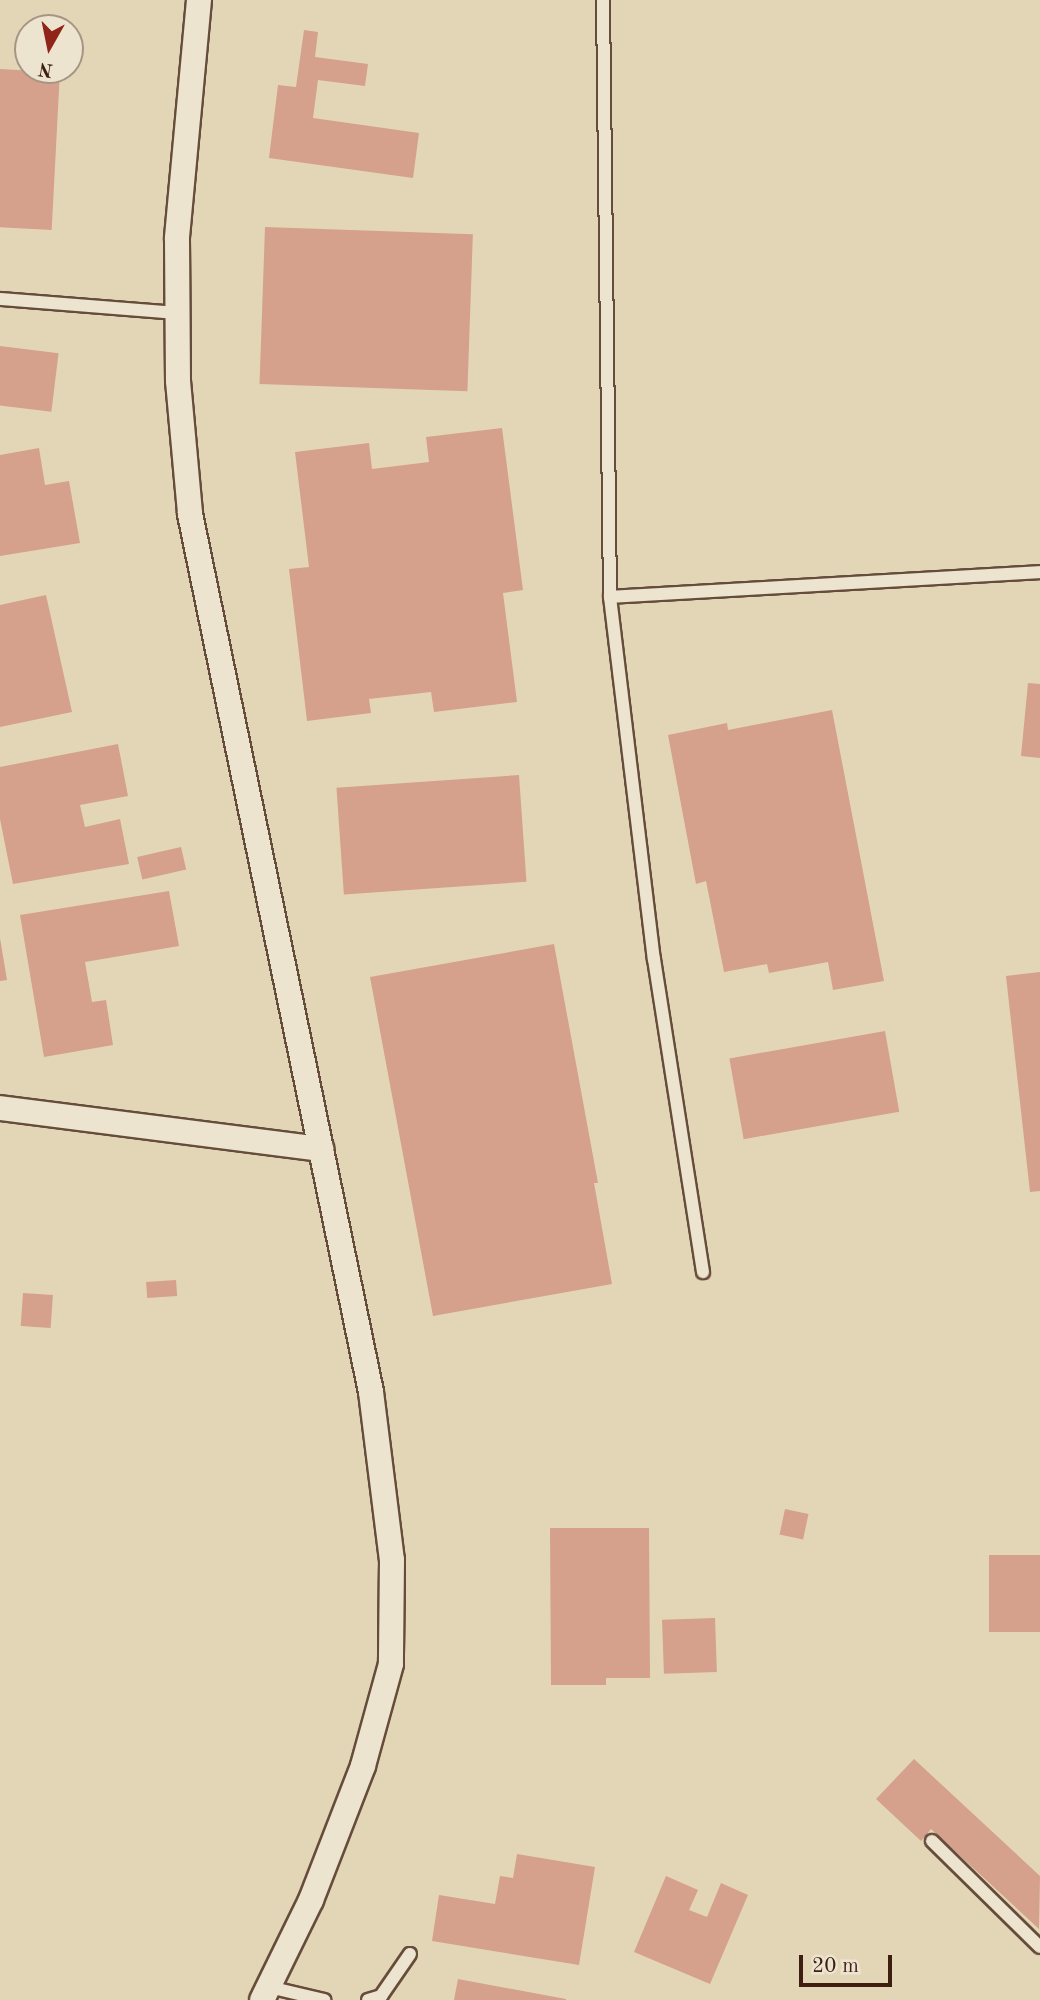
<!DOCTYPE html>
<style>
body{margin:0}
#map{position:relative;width:1040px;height:2000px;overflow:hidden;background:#e3d6b7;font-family:"Old Standard TT",serif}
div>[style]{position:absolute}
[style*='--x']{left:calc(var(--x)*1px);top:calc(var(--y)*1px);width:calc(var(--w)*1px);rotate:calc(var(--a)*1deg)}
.building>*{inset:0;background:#d5a08c;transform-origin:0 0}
.roads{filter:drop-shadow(2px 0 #664c3a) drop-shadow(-2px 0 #664c3a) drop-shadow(0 2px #664c3a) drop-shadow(0 -2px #664c3a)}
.service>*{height:12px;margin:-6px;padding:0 6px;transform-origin:6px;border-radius:6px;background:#ede4d0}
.minor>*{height:24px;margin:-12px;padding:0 12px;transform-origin:12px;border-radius:12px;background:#ede4d0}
span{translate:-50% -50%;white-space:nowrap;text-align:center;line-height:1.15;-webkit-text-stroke:5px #ede4d0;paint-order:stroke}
.north{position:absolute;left:14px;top:14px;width:70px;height:70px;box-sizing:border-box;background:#ede4d0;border:2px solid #a79584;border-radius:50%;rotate:189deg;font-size:19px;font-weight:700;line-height:28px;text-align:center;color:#3d1e11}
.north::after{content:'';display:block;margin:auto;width:24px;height:32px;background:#8f2418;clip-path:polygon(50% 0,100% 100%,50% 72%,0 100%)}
.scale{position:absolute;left:799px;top:1955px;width:93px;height:32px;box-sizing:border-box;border:4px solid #3d1e11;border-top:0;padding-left:9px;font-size:21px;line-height:24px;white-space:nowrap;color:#3d1e11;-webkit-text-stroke:5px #ede4d0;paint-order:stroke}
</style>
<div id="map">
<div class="building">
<i style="clip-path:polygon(304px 30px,318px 32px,315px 57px,368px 64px,365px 86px,318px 80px,313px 118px,419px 133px,413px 178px,269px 158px,278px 85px,296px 87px)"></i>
<i style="left:0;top:69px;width:60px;height:158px;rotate:3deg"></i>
<i style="left:265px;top:227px;width:208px;height:157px;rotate:2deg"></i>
<i style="left:0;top:346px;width:59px;height:59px;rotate:7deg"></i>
<i style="clip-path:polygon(502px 428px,523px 590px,503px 593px,517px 702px,434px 712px,431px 692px,369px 699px,371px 713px,307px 721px,289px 569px,309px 567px,295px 452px,369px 443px,372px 469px,429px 462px,426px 437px)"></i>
<i style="clip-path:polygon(39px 448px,45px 485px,69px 481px,80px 543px,0 556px,0 455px)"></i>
<i style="clip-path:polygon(46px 595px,72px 712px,0 727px,0 605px)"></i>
<i style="clip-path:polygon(1028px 683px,1040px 684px,1040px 758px,1021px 756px)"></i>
<i style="clip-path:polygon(832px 710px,884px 981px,833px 990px,828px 962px,769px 973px,767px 964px,724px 972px,706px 881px,696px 884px,668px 735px,727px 723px,728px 730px)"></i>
<i style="clip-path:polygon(118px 744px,128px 796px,80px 805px,85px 827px,120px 819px,129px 864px,13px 884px,0 819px,0 767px)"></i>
<i style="left:519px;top:775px;width:107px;height:183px;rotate:86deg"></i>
<i style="left:181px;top:847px;width:23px;height:45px;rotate:77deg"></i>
<i style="clip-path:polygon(169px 891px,179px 946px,85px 962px,92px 1002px,106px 1000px,113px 1045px,44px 1057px,20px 915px)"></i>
<i style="clip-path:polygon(0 938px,7px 980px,0 981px)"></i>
<i style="clip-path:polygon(554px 944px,598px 1183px,594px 1183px,612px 1284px,433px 1316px,370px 977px)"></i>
<i style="clip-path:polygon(1040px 972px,1040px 1191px,1030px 1192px,1006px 976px)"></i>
<i style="left:885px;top:1031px;width:82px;height:158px;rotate:80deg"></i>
<i style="left:176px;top:1280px;width:16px;height:30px;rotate:86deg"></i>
<i style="left:23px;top:1293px;width:30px;height:33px;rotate:4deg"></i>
<i style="left:785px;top:1509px;width:24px;height:26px;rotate:12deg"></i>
<i style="clip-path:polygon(550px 1528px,649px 1528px,650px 1678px,606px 1678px,606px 1685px,551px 1685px)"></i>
<i style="left:1040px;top:1555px;width:77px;height:51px;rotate:90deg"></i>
<i style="left:715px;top:1618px;width:54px;height:53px;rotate:88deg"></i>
<i style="clip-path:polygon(914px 1759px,1040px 1876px,1039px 1929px,931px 1829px,921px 1841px,876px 1799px)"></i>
<i style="clip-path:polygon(517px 1854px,595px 1867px,579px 1965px,432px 1941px,439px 1895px,495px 1904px,500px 1876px,513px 1878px)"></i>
<i style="clip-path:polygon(666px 1876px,698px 1890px,689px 1910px,707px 1917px,721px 1883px,748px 1895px,710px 1984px,634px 1952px)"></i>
<i style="clip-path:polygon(458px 1979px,566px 1999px,566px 2000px,454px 2000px)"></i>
</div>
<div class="roads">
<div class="service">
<i style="--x:603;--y:0;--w:597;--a:89.33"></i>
<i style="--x:610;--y:597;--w:365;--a:83.1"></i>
<i style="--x:654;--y:959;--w:317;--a:81.1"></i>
<i style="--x:0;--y:299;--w:178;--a:4.5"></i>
<i style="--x:610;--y:597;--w:431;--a:-3.3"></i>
<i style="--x:932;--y:1841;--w:151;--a:44.5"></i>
<i style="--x:269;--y:1987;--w:57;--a:13.3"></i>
<i style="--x:368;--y:2000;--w:14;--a:-17"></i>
<i style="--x:381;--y:1996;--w:51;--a:-55.4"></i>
</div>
<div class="minor">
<i style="--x:199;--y:0;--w:240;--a:95.3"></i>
<i style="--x:177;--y:239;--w:142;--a:89.6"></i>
<i style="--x:178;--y:381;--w:134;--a:84.8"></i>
<i style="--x:190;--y:514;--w:896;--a:78.35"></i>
<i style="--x:371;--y:1392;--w:169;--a:82.9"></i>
<i style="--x:392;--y:1560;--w:104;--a:90.6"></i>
<i style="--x:391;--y:1664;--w:106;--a:105.4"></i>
<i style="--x:363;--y:1766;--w:144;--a:111.2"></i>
<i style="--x:311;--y:1900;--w:111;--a:116.1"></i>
<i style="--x:0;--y:1108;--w:324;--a:7.3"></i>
</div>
</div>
<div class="north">N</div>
<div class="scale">20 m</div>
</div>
